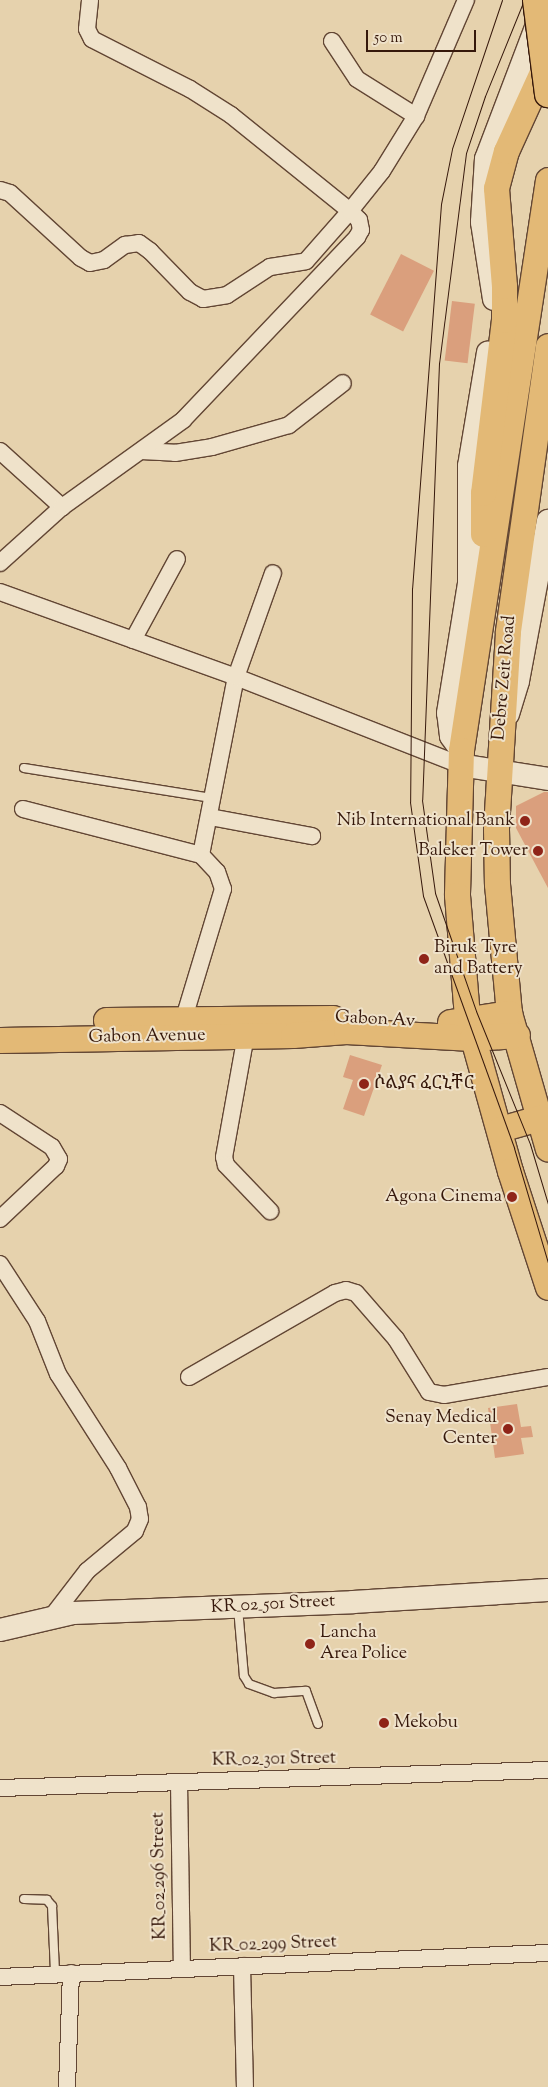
<!DOCTYPE html>
<meta charset="utf-8">
<style>
body{margin:0}
#map{position:relative;width:548px;height:2087px;overflow:hidden;background:#e6d2ad;font-family:"Sorts Mill Goudy","Noto Serif Ethiopic",serif}
div>[style]{position:absolute}
[style*='--x']{left:calc(var(--x)*1px);top:calc(var(--y)*1px);width:calc(var(--w)*1px);rotate:calc(var(--a)*1deg)}
.building>*{inset:0;background:#da9f7d;transform-origin:0 0}
.roads{filter:drop-shadow(1px 0 #624634) drop-shadow(-1px 0 #624634) drop-shadow(0 1px #624634) drop-shadow(0 -1px #624634)}
.lane>*{height:8px;margin:-4px;padding:0 4px;transform-origin:4px;border-radius:4px;background:#efe2ca}
.street>*{height:16px;margin:-8px;padding:0 8px;transform-origin:8px;border-radius:8px;background:#efe2ca}
.secondary>*{height:22px;margin:-11px;padding:0 11px;transform-origin:11px;border-radius:11px;background:#efe2ca}
.primary>*{height:25px;margin:-12.5px;padding:0 12.5px;transform-origin:12.5px;border-radius:12.5px;background:#e3b976}
.tram>*{height:1px;margin:-0.5px;padding:0 0.5px;transform-origin:0.5px;border-radius:0.5px;background:#36180b}
.bridges{filter:drop-shadow(1px 0 #36180b) drop-shadow(-1px 0 #36180b) drop-shadow(0 1px #36180b) drop-shadow(0 -1px #36180b)}
.primary-bridge>*{height:25px;margin:-12.5px;padding:0 12.5px;transform-origin:12.5px;border-radius:12.5px;background:#e3b976}
.dots>*{width:14px;height:14px;translate:-50% -50%;box-sizing:border-box;border:2px solid #efe2ca;border-radius:50%}
span{translate:-50% -50%;white-space:nowrap;text-align:center;line-height:1.15;-webkit-text-stroke:4px #efe2ca;paint-order:stroke}
.street-label{font-size:18px;color:#36180b}
.poi-label{font-size:18px;color:#36180b}
.right{translate:-100% -50%;text-align:right}
.left{translate:0 -50%;text-align:left}
.scale{position:absolute;left:366px;top:30px;width:110px;height:22px;box-sizing:border-box;border:2px solid #36180b;border-top:0;padding-left:6px;font-size:15px;line-height:18px;white-space:nowrap;color:#36180b;-webkit-text-stroke:4px #efe2ca;paint-order:stroke}
</style>
<div id="map">
<div class="building">
<i style="left:401px;top:254px;width:37px;height:68px;rotate:27deg"></i>
<i style="left:452px;top:301px;width:23px;height:60px;rotate:7deg"></i>
<i style="clip-path:polygon(544px 792px,548px 792px,548px 888px,516px 828px,516px 806px)"></i>
<i style="clip-path:polygon(350px 1055px,382px 1065px,364px 1116px,343px 1109px,353px 1080px,343px 1077px)"></i>
<i style="clip-path:polygon(517px 1404px,521px 1427px,531px 1426px,533px 1437px,521px 1438px,524px 1454px,495px 1458px,488px 1408px)"></i>
</div>
<div class="roads">
<div class="lane">
<i style="--x:24;--y:768;--w:190;--a:9.1"></i>
<i style="--x:238;--y:1608;--w:68;--a:85"></i>
<i style="--x:244;--y:1676;--w:9;--a:58"></i>
<i style="--x:249;--y:1684;--w:27;--a:20"></i>
<i style="--x:274;--y:1693;--w:32;--a:-4"></i>
<i style="--x:306;--y:1691;--w:35;--a:70"></i>
<i style="--x:24;--y:1899;--w:23;--a:2"></i>
<i style="--x:47;--y:1900;--w:8;--a:50"></i>
<i style="--x:52;--y:1906;--w:67;--a:87.4"></i>
</div>
<div class="street">
<i style="--x:332;--y:41;--w:45;--a:56.7"></i>
<i style="--x:357;--y:79;--w:70;--a:32.1"></i>
<i style="--x:0;--y:190;--w:10;--a:17"></i>
<i style="--x:10;--y:193;--w:96;--a:42.5"></i>
<i style="--x:81;--y:258;--w:10;--a:29"></i>
<i style="--x:90;--y:263;--w:14;--a:-12"></i>
<i style="--x:104;--y:260;--w:26;--a:-36"></i>
<i style="--x:125;--y:245;--w:14;--a:-8"></i>
<i style="--x:139;--y:243;--w:14;--a:36"></i>
<i style="--x:150;--y:251;--w:57;--a:45.7"></i>
<i style="--x:190;--y:292;--w:15;--a:28"></i>
<i style="--x:203;--y:299;--w:24;--a:-9"></i>
<i style="--x:227;--y:295;--w:51;--a:-33.1"></i>
<i style="--x:270;--y:267;--w:36;--a:-9"></i>
<i style="--x:306;--y:261;--w:67;--a:-48.7"></i>
<i style="--x:350;--y:211;--w:153;--a:-141.1"></i>
<i style="--x:231;--y:115;--w:49;--a:-147.6"></i>
<i style="--x:190;--y:89;--w:110;--a:-153"></i>
<i style="--x:92;--y:39;--w:11;--a:-117"></i>
<i style="--x:87;--y:29;--w:29;--a:-84"></i>
<i style="--x:0;--y:451;--w:84;--a:42.1"></i>
<i style="--x:141;--y:451;--w:34;--a:3"></i>
<i style="--x:175;--y:453;--w:37;--a:-9"></i>
<i style="--x:212;--y:447;--w:80;--a:-15.9"></i>
<i style="--x:289;--y:425;--w:68;--a:-37.9"></i>
<i style="--x:0;--y:563;--w:84;--a:-42.1"></i>
<i style="--x:62;--y:507;--w:149;--a:-35.7"></i>
<i style="--x:183;--y:420;--w:253;--a:-46.4"></i>
<i style="--x:357;--y:237;--w:8;--a:-60"></i>
<i style="--x:361;--y:230;--w:10;--a:-101"></i>
<i style="--x:359;--y:220;--w:13;--a:-135"></i>
<i style="--x:350;--y:211;--w:51;--a:-51.3"></i>
<i style="--x:382;--y:171;--w:65;--a:-58.3"></i>
<i style="--x:416;--y:116;--w:126;--a:-66.7"></i>
<i style="--x:0;--y:592;--w:251;--a:19.8"></i>
<i style="--x:236;--y:677;--w:241;--a:21.4"></i>
<i style="--x:133;--y:640;--w:92;--a:-61.5"></i>
<i style="--x:23;--y:809;--w:184;--a:14.5"></i>
<i style="--x:210;--y:817;--w:104;--a:10.6"></i>
<i style="--x:184;--y:1018;--w:135;--a:-73.2"></i>
<i style="--x:223;--y:889;--w:18;--a:-109"></i>
<i style="--x:217;--y:872;--w:23;--a:-133"></i>
<i style="--x:201;--y:855;--w:181;--a:-78.9"></i>
<i style="--x:236;--y:677;--w:110;--a:-70.4"></i>
<i style="--x:246;--y:1035;--w:124;--a:100.2"></i>
<i style="--x:224;--y:1157;--w:8;--a:76"></i>
<i style="--x:226;--y:1165;--w:64;--a:46.3"></i>
<i style="--x:0;--y:1113;--w:62;--a:33.2"></i>
<i style="--x:52;--y:1147;--w:14;--a:60"></i>
<i style="--x:59;--y:1159;--w:8;--a:113"></i>
<i style="--x:56;--y:1166;--w:77;--a:136.6"></i>
<i style="--x:0;--y:1264;--w:68;--a:57"></i>
<i style="--x:37;--y:1321;--w:57;--a:68.4"></i>
<i style="--x:58;--y:1374;--w:112;--a:57.4"></i>
<i style="--x:118;--y:1468;--w:44;--a:62.9"></i>
<i style="--x:138;--y:1507;--w:12;--a:81"></i>
<i style="--x:140;--y:1519;--w:13;--a:113"></i>
<i style="--x:135;--y:1531;--w:62;--a:140.2"></i>
<i style="--x:87;--y:1571;--w:56;--a:127.7"></i>
<i style="--x:189;--y:1377;--w:168;--a:-29.9"></i>
<i style="--x:335;--y:1293;--w:11;--a:-15"></i>
<i style="--x:346;--y:1290;--w:10;--a:17"></i>
<i style="--x:356;--y:1293;--w:61;--a:49"></i>
<i style="--x:396;--y:1339;--w:62;--a:58.1"></i>
<i style="--x:429;--y:1392;--w:15;--a:11"></i>
<i style="--x:444;--y:1395;--w:106;--a:-9.8"></i>
<i style="--x:179;--y:1782;--w:187;--a:89.1"></i>
<i style="--x:0;--y:1788;--w:548;--a:-1.88"></i>
<i style="--x:242;--y:1966;--w:121;--a:88.6"></i>
<i style="--x:0;--y:1977;--w:549;--a:-2.51"></i>
<i style="--x:67;--y:2087;--w:114;--a:-88"></i>
</div>
<div class="secondary">
<i style="--x:494;--y:299;--w:78;--a:-98.9"></i>
<i style="--x:482;--y:222;--w:63;--a:-86.4"></i>
<i style="--x:486;--y:159;--w:152;--a:-69.2"></i>
<i style="--x:508;--y:714;--w:34;--a:-73"></i>
<i style="--x:518;--y:681;--w:163;--a:-79.4"></i>
<i style="--x:461;--y:750;--w:17;--a:-126"></i>
<i style="--x:451;--y:736;--w:23;--a:-97"></i>
<i style="--x:448;--y:713;--w:132;--a:-80.8"></i>
<i style="--x:469;--y:583;--w:117;--a:-90"></i>
<i style="--x:469;--y:466;--w:115;--a:-80.5"></i>
<i style="--x:460;--y:765;--w:89;--a:9"></i>
<i style="--x:0;--y:1630;--w:75;--a:-13.1"></i>
<i style="--x:73;--y:1613;--w:280;--a:-2.2"></i>
<i style="--x:353;--y:1602;--w:195;--a:-3.5"></i>
</div>
<div class="primary">
<i style="--x:548;--y:180;--w:577;--a:98.68"></i>
<i style="--x:461;--y:750;--w:145;--a:91.6"></i>
<i style="--x:457;--y:895;--w:122;--a:85.3"></i>
<i style="--x:467;--y:1017;--w:160;--a:74.4"></i>
<i style="--x:510;--y:1171;--w:122;--a:71.9"></i>
<i style="--x:548;--y:346;--w:289;--a:98"></i>
<i style="--x:508;--y:632;--w:197;--a:93.5"></i>
<i style="--x:496;--y:829;--w:55;--a:89"></i>
<i style="--x:497;--y:884;--w:130;--a:84.7"></i>
<i style="--x:509;--y:1013;--w:141;--a:74"></i>
<i style="--x:483;--y:534;--w:41;--a:-90"></i>
<i style="--x:483;--y:493;--w:174;--a:-83.1"></i>
<i style="--x:504;--y:320;--w:34;--a:-90"></i>
<i style="--x:504;--y:286;--w:98;--a:-94.7"></i>
<i style="--x:496;--y:188;--w:38;--a:-75"></i>
<i style="--x:506;--y:151;--w:101;--a:-65.5"></i>
<i style="--x:106;--y:1020;--w:227;--a:-0.5"></i>
<i style="--x:450;--y:1022;--w:60;--a:-8.7"></i>
<i style="--x:0;--y:1040;--w:293;--a:-1"></i>
<i style="--x:293;--y:1035;--w:53;--a:-4.3"></i>
<i style="--x:346;--y:1031;--w:126;--a:3.2"></i>
<i style="--x:472;--y:1038;--w:45;--a:-3.8"></i>
<i style="--x:500;--y:1129;--w:41;--a:-15.8"></i>
</div>
</div>
<div class="tram">
<i style="--x:502;--y:0;--w:157;--a:108.6"></i>
<i style="--x:452;--y:149;--w:56;--a:101.3"></i>
<i style="--x:441;--y:204;--w:385;--a:94.3"></i>
<i style="--x:412;--y:588;--w:214;--a:90.5"></i>
<i style="--x:410;--y:802;--w:95;--a:82.1"></i>
<i style="--x:423;--y:896;--w:268;--a:70.1"></i>
<i style="--x:514;--y:1148;--w:120;--a:73.5"></i>
<i style="--x:524;--y:0;--w:104;--a:112.1"></i>
<i style="--x:485;--y:96;--w:60;--a:108.4"></i>
<i style="--x:466;--y:153;--w:212;--a:97.3"></i>
<i style="--x:439;--y:363;--w:437;--a:92.2"></i>
<i style="--x:422;--y:800;--w:94;--a:82"></i>
<i style="--x:435;--y:893;--w:125;--a:70.8"></i>
<i style="--x:476;--y:1011;--w:144;--a:67.9"></i>
<i style="--x:530;--y:1144;--w:63;--a:73.3"></i>
</div>
<div class="bridges">
<div class="primary-bridge">
<i style="--x:535;--y:0;--w:95;--a:82.7"></i>
</div>
</div>
<div class="dots">
<i style="left:525px;top:821px;background:#8f2418"></i>
<i style="left:538px;top:851px;background:#8f2418"></i>
<i style="left:424px;top:959px;background:#8f2418"></i>
<i style="left:364px;top:1084px;background:#8f2418"></i>
<i style="left:512px;top:1197px;background:#8f2418"></i>
<i style="left:508px;top:1429px;background:#8f2418"></i>
<i style="left:310px;top:1644px;background:#8f2418"></i>
<i style="left:384px;top:1723px;background:#8f2418"></i>
</div>
<div class="street-label">
<span style="left:505px;top:678px;rotate:-85deg">Debre Zeit Road</span>
<span style="left:375px;top:1020px;rotate:3deg">Gabon Av</span>
<span style="left:147px;top:1037px;rotate:-1deg">Gabon Avenue</span>
<span style="left:273px;top:1605px;rotate:-3deg">KR_02_501 Street</span>
<span style="left:274px;top:1760px;rotate:-1deg">KR_02_301 Street</span>
<span style="left:160px;top:1876px;rotate:-91deg">KR_02_296 Street</span>
<span style="left:273px;top:1945px;rotate:-2deg">KR_02_299 Street</span>
</div>
<div class="poi-label">
<span class="right" style="left:515px;top:821px">Nib International Bank</span>
<span class="right" style="left:528px;top:851px">Baleker Tower</span>
<span class="left" style="left:434px;top:959px">Biruk Tyre<br>and Battery</span>
<span class="left" style="left:374px;top:1084px">ሶልያና ፈርኒቸር</span>
<span class="right" style="left:502px;top:1197px">Agona Cinema</span>
<span class="right" style="left:497px;top:1429px">Senay Medical<br>Center</span>
<span class="left" style="left:320px;top:1644px">Lancha<br>Area Police</span>
<span class="left" style="left:394px;top:1723px">Mekobu</span>
</div>
<div class="scale">50 m</div>
</div>
